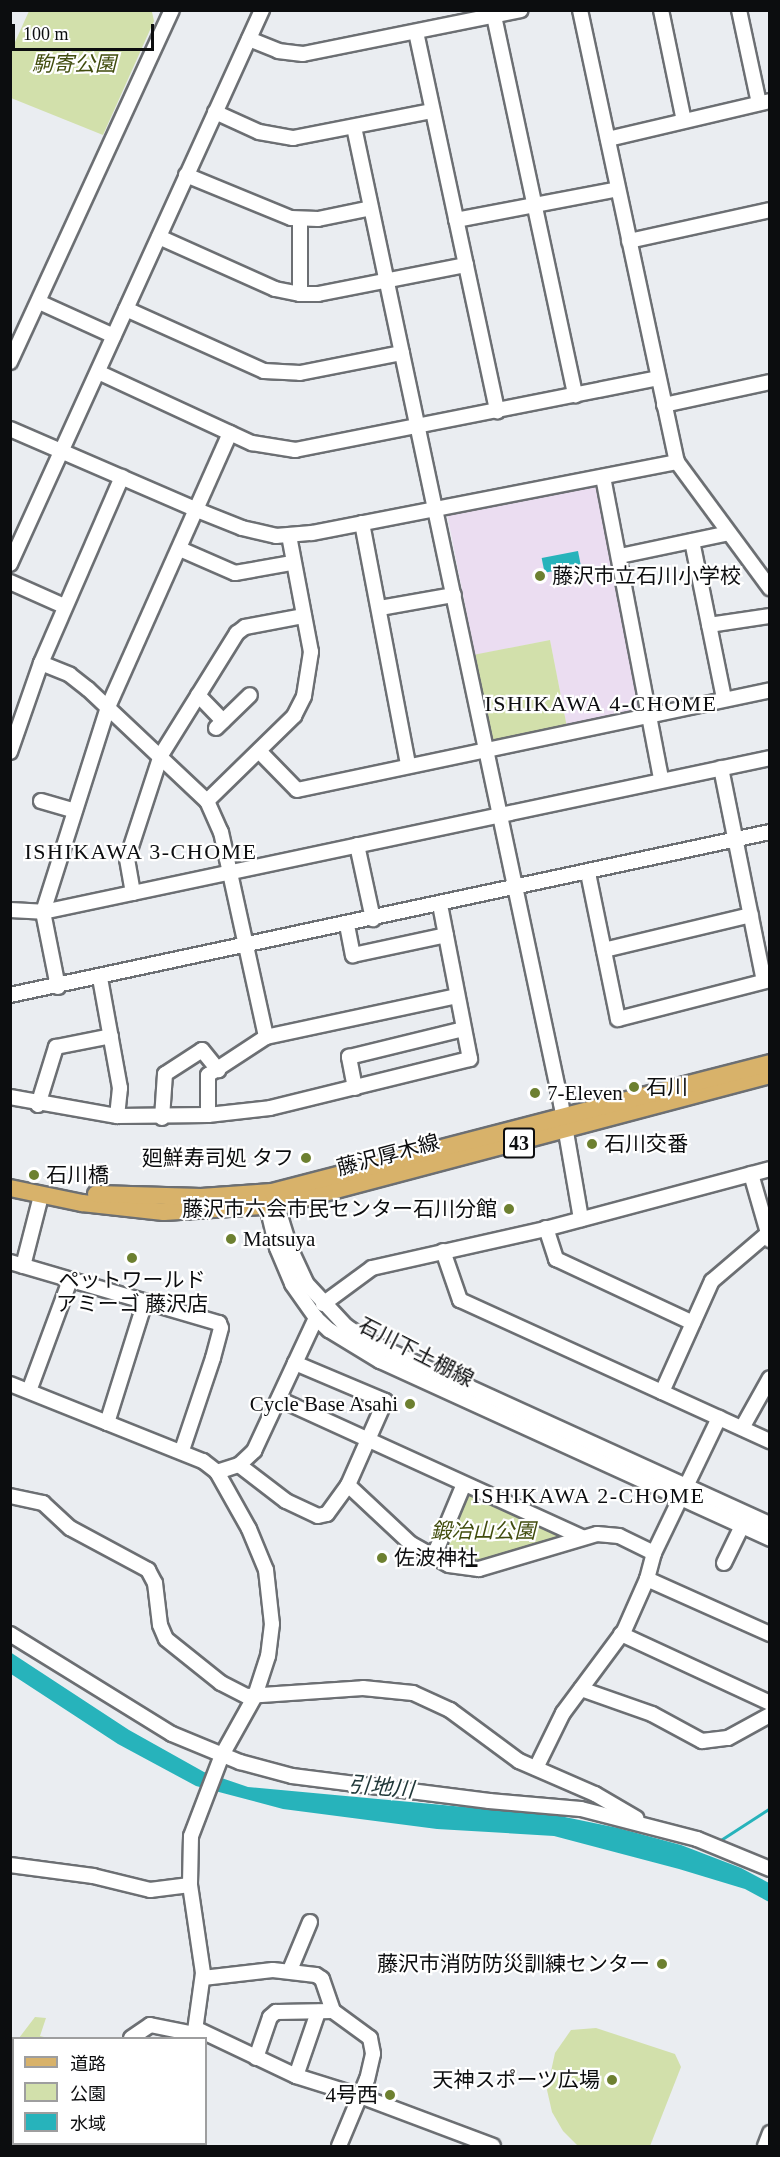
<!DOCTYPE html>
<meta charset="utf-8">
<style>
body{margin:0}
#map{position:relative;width:780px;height:2157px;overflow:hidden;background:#eaedf1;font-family:"Times New Roman","Noto Sans JP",serif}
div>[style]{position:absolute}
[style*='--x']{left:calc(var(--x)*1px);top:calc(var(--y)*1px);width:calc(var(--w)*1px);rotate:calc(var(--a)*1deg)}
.education>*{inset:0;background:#ebddf1}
.green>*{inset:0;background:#d2e0ab;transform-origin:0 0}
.water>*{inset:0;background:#27b3bb;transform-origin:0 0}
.stream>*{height:3px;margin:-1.5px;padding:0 1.5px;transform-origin:1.5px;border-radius:1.5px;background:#27b3bb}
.roads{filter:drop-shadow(2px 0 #6c6f73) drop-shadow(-2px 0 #6c6f73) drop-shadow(0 2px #6c6f73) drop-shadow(0 -2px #6c6f73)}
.minor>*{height:14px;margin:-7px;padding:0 7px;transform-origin:7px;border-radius:7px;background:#fff}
.major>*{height:16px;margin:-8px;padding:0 8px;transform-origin:8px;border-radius:8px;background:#d8b26a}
.dots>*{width:16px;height:16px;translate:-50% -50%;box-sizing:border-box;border:3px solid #fff;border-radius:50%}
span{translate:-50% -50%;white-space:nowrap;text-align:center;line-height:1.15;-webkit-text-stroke:4.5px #fff;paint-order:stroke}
.shield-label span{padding:2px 4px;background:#fff;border:2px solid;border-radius:4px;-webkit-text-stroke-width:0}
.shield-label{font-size:20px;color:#0c0d0f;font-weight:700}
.park-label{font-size:21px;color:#414d0e;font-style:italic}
.poi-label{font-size:21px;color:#0c0d0f}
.left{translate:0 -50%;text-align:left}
.right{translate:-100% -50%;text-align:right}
.street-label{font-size:21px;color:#0c0d0f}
.neighbourhood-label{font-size:22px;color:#0c0d0f;letter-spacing:1.5px}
.water-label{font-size:22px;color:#213839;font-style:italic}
.frame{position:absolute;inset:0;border:12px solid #0c0d0f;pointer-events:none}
.legend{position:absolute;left:12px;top:2037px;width:195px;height:108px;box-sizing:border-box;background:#fff;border:2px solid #9e9e9f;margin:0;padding:8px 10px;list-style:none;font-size:18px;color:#0c0d0f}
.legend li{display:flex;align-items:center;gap:12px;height:30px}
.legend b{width:30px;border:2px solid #9e9e9f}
.scale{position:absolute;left:12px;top:24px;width:142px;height:27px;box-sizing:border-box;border:3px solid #0c0d0f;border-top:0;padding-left:8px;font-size:18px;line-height:21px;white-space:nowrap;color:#0c0d0f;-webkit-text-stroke:4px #fff;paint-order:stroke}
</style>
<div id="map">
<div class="education">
<i style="clip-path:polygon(602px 482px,647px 712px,567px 728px,550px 640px,475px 655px,447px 513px)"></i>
</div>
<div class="green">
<i style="clip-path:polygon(29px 11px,152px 12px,154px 21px,103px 135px,11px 98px,11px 51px)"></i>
<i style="left:550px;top:640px;width:90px;height:76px;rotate:79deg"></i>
<i style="clip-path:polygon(467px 1491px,566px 1536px,494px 1560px,466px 1564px,440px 1555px)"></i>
<i style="clip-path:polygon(35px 2017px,46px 2018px,40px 2036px,48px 2038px,19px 2038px)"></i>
<i style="clip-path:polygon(596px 2028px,675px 2054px,681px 2067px,650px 2146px,578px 2146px,563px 2131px,552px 2112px,547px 2090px,555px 2053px,571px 2030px)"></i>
</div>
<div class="water">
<i style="left:578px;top:551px;width:15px;height:37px;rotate:79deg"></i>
<i style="clip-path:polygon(10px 1652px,129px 1730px,204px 1772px,248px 1787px,560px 1816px,618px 1828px,681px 1845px,741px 1868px,769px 1883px,769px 1902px,745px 1889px,679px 1869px,554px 1836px,437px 1829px,283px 1809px,196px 1786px,118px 1744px,11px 1674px)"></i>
</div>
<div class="stream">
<i style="--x:716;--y:1843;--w:64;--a:-32.9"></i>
</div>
<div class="roads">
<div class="minor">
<i style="--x:580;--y:10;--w:462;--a:77.9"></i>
<i style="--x:677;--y:462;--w:157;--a:53.6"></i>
<i style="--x:661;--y:10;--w:113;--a:78.3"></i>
<i style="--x:739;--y:10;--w:95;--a:77.9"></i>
<i style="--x:494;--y:16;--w:388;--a:77.9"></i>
<i style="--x:416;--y:32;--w:388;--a:77.9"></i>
<i style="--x:249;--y:39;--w:31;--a:22"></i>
<i style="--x:278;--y:51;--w:25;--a:7"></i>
<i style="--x:303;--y:54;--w:222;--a:-11.4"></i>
<i style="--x:215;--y:112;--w:48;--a:24.4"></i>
<i style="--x:259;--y:132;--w:35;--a:10"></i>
<i style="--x:293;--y:138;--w:142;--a:-11"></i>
<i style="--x:354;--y:127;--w:998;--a:78.03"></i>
<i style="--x:561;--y:1103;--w:118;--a:80.2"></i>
<i style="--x:608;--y:139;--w:166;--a:-13.2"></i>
<i style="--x:186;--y:175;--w:113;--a:22.3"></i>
<i style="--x:291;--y:218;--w:27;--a:2"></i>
<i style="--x:318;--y:219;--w:54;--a:-11.7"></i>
<i style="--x:456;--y:220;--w:165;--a:-10.8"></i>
<i style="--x:159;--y:237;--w:127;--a:24.1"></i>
<i style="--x:275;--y:289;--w:25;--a:11"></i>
<i style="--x:300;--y:294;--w:18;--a:0"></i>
<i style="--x:318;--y:294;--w:151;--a:-11.1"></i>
<i style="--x:629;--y:241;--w:144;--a:-12.4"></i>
<i style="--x:300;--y:294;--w:75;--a:-90"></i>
<i style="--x:39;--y:302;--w:82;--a:24.4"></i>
<i style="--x:126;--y:309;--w:151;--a:24.2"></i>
<i style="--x:264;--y:371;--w:36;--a:3"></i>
<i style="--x:300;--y:373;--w:104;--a:-11.1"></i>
<i style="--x:10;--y:362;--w:387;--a:-65.3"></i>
<i style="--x:98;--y:372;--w:170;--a:24.8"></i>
<i style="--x:252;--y:443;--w:44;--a:9.2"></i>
<i style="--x:295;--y:450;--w:370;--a:-11.2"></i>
<i style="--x:664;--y:405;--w:108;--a:-12.2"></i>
<i style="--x:10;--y:429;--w:204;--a:23.4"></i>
<i style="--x:197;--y:510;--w:48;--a:21.8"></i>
<i style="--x:242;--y:528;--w:35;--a:13"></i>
<i style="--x:276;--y:536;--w:36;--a:-5"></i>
<i style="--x:312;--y:533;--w:372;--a:-11"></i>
<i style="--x:603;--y:477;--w:308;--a:79.1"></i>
<i style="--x:362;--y:523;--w:246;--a:79.2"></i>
<i style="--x:692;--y:541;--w:160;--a:78.5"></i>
<i style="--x:180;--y:549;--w:60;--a:23.6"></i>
<i style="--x:235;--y:573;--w:58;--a:-10"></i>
<i style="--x:620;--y:556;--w:111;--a:-11.9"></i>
<i style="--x:10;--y:564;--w:609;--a:-65.54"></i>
<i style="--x:10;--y:582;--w:59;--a:24"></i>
<i style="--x:380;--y:608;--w:75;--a:-10"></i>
<i style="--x:709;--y:625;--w:62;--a:-8.4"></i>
<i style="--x:41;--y:663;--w:31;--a:22"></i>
<i style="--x:70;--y:675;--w:23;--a:38"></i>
<i style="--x:88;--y:689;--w:163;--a:43.3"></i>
<i style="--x:207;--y:801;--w:34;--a:66"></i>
<i style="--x:221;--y:832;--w:210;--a:77.6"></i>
<i style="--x:198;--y:695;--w:36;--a:46"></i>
<i style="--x:216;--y:728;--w:47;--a:-44.1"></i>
<i style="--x:259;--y:751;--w:54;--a:45.7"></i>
<i style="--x:297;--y:790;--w:483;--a:-11.9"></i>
<i style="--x:10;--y:752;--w:94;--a:-70.8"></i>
<i style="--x:41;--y:663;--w:203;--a:-66.5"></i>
<i style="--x:721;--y:768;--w:217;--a:78.6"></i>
<i style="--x:41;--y:801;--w:35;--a:16"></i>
<i style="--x:207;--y:801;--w:122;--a:-44.3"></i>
<i style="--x:294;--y:716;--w:22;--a:-63"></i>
<i style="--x:304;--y:696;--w:45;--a:-81"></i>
<i style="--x:311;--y:652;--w:118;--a:-100.7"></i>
<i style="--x:357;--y:845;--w:76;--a:77.8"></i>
<i style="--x:588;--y:873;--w:149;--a:78.4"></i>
<i style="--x:618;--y:1019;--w:157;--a:-14.4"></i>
<i style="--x:133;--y:893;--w:35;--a:-100"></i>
<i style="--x:127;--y:859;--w:109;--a:-71.9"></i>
<i style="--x:161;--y:755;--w:144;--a:-58.1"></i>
<i style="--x:237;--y:633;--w:10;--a:-37"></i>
<i style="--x:245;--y:627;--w:60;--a:-10.6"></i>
<i style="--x:10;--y:910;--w:33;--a:3"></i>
<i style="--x:43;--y:912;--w:743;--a:-11.96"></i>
<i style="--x:347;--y:925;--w:31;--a:79"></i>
<i style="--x:353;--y:955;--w:95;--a:-12.1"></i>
<i style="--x:604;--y:950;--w:151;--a:-13.4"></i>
<i style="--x:100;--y:978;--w:112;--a:79.7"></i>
<i style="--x:120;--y:1088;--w:28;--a:96"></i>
<i style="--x:58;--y:987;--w:76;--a:-101.3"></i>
<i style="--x:43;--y:912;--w:215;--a:-72.4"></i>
<i style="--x:108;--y:707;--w:300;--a:-66"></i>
<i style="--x:10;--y:995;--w:777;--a:-12.11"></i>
<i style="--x:355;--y:1088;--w:32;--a:-101"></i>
<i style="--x:349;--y:1057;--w:118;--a:-13.7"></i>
<i style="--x:10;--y:1097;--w:109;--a:10.1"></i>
<i style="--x:117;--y:1116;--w:91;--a:-0.6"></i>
<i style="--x:208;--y:1115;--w:62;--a:-6.4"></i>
<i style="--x:270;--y:1108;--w:206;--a:-13.8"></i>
<i style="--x:470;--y:1059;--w:157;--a:-101"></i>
<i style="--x:38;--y:1105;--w:61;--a:-72.8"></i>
<i style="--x:56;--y:1047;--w:56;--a:-11.3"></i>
<i style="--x:208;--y:1115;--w:40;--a:-90"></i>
<i style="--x:208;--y:1075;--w:69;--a:-33.2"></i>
<i style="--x:266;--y:1037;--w:195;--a:-12.1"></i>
<i style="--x:162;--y:1118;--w:44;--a:-86.1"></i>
<i style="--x:165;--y:1074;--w:44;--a:-33"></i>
<i style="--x:202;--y:1050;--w:26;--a:51"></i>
<i style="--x:751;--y:1174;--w:69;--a:73.9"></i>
<i style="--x:274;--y:1196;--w:54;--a:72.9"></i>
<i style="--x:290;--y:1248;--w:38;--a:65"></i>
<i style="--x:306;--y:1283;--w:59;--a:47.1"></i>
<i style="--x:346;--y:1326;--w:29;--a:34"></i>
<i style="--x:370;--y:1342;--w:439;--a:24.5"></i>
<i style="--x:270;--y:1197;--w:9;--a:108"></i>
<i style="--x:267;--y:1206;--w:43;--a:76.6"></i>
<i style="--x:277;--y:1248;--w:39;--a:67"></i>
<i style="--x:292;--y:1284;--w:42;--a:54.8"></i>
<i style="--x:316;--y:1318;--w:18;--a:43"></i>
<i style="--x:329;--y:1330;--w:60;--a:31.3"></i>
<i style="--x:380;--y:1361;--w:429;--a:24.5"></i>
<i style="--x:546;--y:1228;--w:33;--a:72"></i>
<i style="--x:556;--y:1259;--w:151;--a:25"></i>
<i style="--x:443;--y:1251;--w:52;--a:70.9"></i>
<i style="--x:460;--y:1300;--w:341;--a:24.5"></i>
<i style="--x:10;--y:1262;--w:218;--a:16.3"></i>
<i style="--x:219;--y:1323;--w:5;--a:68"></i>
<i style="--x:221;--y:1328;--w:31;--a:105"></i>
<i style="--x:213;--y:1358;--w:97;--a:108.6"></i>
<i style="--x:23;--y:1266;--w:72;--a:-75.6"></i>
<i style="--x:323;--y:1304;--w:61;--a:-36.3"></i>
<i style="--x:372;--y:1268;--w:177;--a:-12.7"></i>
<i style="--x:545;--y:1229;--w:233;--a:-14.9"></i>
<i style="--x:10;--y:1384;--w:208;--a:21.8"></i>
<i style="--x:203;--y:1461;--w:18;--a:38"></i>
<i style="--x:217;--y:1472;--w:65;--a:60.7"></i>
<i style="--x:249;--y:1529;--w:44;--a:67.5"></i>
<i style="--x:266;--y:1570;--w:54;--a:83.7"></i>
<i style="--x:272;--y:1624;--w:32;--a:97"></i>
<i style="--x:268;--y:1656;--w:42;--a:108"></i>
<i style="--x:255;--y:1696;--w:68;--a:119.2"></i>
<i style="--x:222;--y:1755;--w:87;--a:110.9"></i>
<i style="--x:191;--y:1836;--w:49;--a:91.2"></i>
<i style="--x:190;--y:1885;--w:89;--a:81.6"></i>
<i style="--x:203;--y:1973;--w:66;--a:97.9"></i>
<i style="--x:29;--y:1391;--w:118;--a:-69.7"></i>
<i style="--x:662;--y:1392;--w:122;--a:-65.8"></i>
<i style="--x:712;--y:1281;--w:72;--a:-40.5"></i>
<i style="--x:279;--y:1399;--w:333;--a:24.5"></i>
<i style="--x:107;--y:1423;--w:127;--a:-72.6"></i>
<i style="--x:742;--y:1428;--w:57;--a:-60.8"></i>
<i style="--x:239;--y:1465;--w:59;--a:37.5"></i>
<i style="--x:286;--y:1501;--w:35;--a:25"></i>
<i style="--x:318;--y:1516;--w:9;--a:-13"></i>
<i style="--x:327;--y:1514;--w:36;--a:-54"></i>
<i style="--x:348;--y:1485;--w:92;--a:-66.2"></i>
<i style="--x:385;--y:1401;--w:98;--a:-157.1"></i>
<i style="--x:217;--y:1472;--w:23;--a:-18"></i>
<i style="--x:239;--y:1465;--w:21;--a:-43"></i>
<i style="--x:254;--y:1451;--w:147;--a:-65"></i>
<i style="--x:348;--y:1485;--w:86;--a:43.1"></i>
<i style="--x:411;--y:1544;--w:43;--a:28.9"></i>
<i style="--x:449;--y:1565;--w:30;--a:8"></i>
<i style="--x:479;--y:1569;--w:123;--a:-16.5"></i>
<i style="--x:597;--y:1534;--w:22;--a:5"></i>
<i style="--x:619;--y:1536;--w:39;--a:26"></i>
<i style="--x:10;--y:1496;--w:34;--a:12"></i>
<i style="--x:43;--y:1503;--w:37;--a:43"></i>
<i style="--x:70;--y:1528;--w:89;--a:28.3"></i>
<i style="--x:148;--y:1570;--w:15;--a:62"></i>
<i style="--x:155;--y:1583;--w:42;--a:83.2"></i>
<i style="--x:160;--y:1625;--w:15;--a:67"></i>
<i style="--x:166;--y:1639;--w:70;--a:38.7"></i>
<i style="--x:221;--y:1683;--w:29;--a:27"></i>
<i style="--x:247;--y:1696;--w:116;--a:-3.9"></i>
<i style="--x:363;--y:1688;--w:50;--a:5.7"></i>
<i style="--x:413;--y:1693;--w:41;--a:24.7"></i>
<i style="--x:450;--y:1710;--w:86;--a:36.5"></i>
<i style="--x:519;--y:1761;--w:83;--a:23.5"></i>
<i style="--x:595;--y:1794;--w:48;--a:30.3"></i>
<i style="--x:433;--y:1558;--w:80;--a:-67.3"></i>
<i style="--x:724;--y:1563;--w:41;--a:-64.1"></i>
<i style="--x:647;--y:1579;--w:135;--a:24.1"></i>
<i style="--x:10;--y:1634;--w:190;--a:31.7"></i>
<i style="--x:172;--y:1734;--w:74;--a:22.4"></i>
<i style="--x:240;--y:1762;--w:54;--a:15.1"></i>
<i style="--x:292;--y:1776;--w:199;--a:7.2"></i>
<i style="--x:489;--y:1801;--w:92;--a:5"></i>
<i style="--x:581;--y:1809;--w:120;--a:14.5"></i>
<i style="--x:697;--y:1839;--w:79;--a:22.3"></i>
<i style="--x:621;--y:1634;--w:164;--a:24.8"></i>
<i style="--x:581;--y:1689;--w:75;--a:19.4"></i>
<i style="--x:652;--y:1714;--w:57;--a:28.4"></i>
<i style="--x:702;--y:1741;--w:26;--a:-7"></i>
<i style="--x:728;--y:1738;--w:48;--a:-28.7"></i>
<i style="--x:536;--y:1768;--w:61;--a:-63.9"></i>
<i style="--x:563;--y:1713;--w:102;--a:-53.4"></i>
<i style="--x:624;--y:1631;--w:57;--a:-66.1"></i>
<i style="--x:647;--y:1579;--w:27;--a:-75"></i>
<i style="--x:654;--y:1553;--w:150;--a:-64.3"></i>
<i style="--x:10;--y:1865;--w:84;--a:7.5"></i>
<i style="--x:93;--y:1876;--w:59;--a:13.8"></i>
<i style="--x:150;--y:1890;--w:40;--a:-7.1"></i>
<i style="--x:290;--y:1970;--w:52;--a:-67.4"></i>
<i style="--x:203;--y:1978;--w:70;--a:-6.5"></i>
<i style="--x:273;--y:1970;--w:43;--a:6.6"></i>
<i style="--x:316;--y:1975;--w:7;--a:34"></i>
<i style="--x:322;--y:1979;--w:34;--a:71"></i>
<i style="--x:333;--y:2011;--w:46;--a:36.1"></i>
<i style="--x:370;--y:2038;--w:16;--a:79"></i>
<i style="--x:373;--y:2054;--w:26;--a:103"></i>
<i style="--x:367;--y:2079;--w:73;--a:112.7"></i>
<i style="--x:197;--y:2029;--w:110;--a:25.4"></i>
<i style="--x:296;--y:2076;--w:67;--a:17.4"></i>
<i style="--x:360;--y:2096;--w:142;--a:20.6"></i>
<i style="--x:131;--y:2038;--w:23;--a:-34"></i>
<i style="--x:150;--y:2025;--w:46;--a:11.3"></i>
<i style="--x:256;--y:2058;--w:43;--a:-71.1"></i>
<i style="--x:270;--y:2017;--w:8;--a:-40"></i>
<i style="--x:276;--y:2012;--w:57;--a:-1"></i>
<i style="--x:10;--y:2073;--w:4;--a:-27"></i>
<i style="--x:296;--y:2076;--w:68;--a:-71"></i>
<i style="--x:10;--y:2090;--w:5;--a:-37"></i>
<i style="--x:181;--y:2144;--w:2;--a:90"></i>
<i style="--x:53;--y:2146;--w:2;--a:-63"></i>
<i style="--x:114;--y:2146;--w:2;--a:-90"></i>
<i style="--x:765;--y:2146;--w:14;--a:-69"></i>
</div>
<div class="major">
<i style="--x:10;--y:1188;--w:74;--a:11.8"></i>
<i style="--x:82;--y:1203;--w:82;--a:6.3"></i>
<i style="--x:164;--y:1212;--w:115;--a:-3.5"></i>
<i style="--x:279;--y:1205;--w:508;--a:-14.83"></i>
<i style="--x:96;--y:1194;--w:105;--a:1.6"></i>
<i style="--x:201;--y:1197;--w:71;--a:-4"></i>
<i style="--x:272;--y:1192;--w:514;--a:-14.52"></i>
</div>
</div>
<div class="dots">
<i style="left:540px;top:576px;background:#6d8030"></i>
<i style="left:634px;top:1087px;background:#6d8030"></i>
<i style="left:535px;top:1093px;background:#6d8030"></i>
<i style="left:592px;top:1144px;background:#6d8030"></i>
<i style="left:306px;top:1158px;background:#6d8030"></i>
<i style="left:34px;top:1175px;background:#6d8030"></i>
<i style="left:509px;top:1209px;background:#6d8030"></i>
<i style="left:231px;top:1239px;background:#6d8030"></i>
<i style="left:132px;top:1258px;background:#6d8030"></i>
<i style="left:410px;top:1404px;background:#6d8030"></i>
<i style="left:382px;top:1558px;background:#6d8030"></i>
<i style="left:662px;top:1964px;background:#6d8030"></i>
<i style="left:612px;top:2080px;background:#6d8030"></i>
<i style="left:390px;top:2095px;background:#6d8030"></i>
</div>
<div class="shield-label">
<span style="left:519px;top:1143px">43</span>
</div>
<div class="park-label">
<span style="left:74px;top:64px">駒寄公園</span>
<span style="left:483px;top:1531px">鍛冶山公園</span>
</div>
<div class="poi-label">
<span class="left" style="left:552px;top:576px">藤沢市立石川小学校</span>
<span class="left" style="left:646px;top:1087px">石川</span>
<span class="left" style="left:547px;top:1093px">7-Eleven</span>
<span class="left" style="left:604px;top:1144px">石川交番</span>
<span class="right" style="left:294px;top:1158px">廻鮮寿司処 タフ</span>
<span class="left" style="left:46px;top:1175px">石川橋</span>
<span class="right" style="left:497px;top:1209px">藤沢市六会市民センター石川分館</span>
<span class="left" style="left:243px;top:1239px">Matsuya</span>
<span style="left:132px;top:1292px">ペットワールド<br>アミーゴ 藤沢店</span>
<span class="right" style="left:398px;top:1404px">Cycle Base Asahi</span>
<span class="left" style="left:394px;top:1558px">佐波神社</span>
<span class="right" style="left:650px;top:1964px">藤沢市消防防災訓練センター</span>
<span class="right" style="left:600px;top:2080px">天神スポーツ広場</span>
<span class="right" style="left:378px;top:2095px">4号西</span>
</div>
<div class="street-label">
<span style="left:388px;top:1155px;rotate:-15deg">藤沢厚木線</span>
<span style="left:416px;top:1352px;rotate:27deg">石川下土棚線</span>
</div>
<div class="neighbourhood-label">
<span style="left:601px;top:704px">ISHIKAWA 4-CHOME</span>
<span style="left:141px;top:852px">ISHIKAWA 3-CHOME</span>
<span style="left:589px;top:1496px">ISHIKAWA 2-CHOME</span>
</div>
<div class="water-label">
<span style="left:381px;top:1787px;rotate:5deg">引地川</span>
</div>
<div class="frame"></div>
<ul class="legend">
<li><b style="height:8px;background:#d8b26a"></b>道路</li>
<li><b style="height:16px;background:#d2e0ab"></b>公園</li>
<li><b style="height:16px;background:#27b3bb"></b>水域</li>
</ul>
<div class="scale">100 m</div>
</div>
